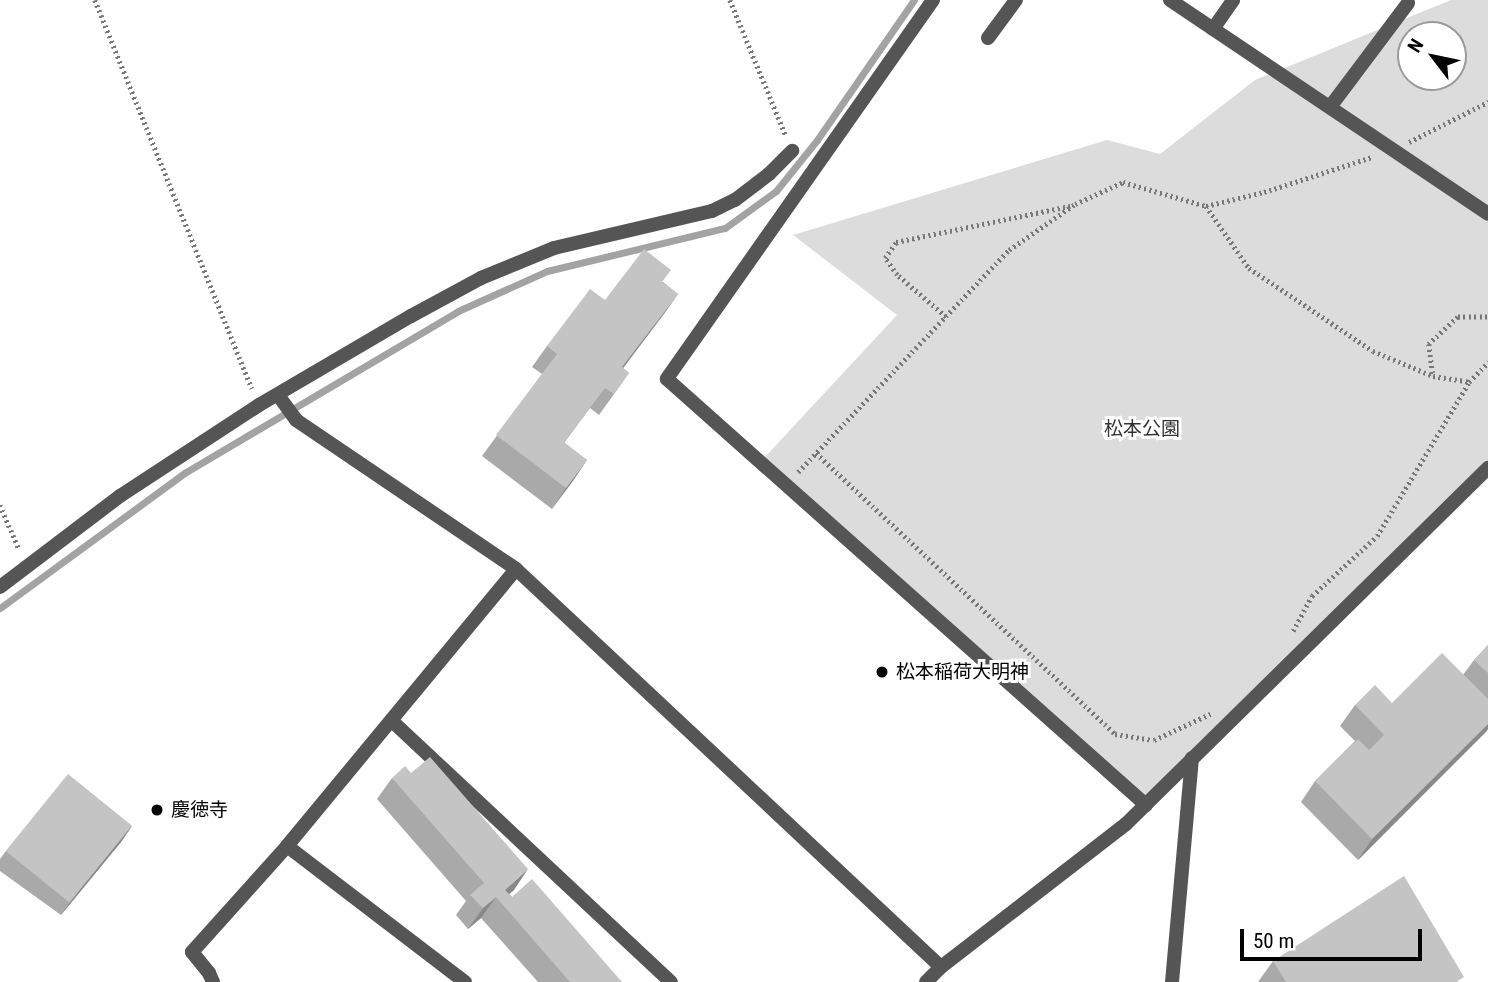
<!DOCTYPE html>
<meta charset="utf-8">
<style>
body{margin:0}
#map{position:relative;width:1488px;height:982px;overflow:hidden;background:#fff;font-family:"Roboto Condensed","Noto Sans JP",sans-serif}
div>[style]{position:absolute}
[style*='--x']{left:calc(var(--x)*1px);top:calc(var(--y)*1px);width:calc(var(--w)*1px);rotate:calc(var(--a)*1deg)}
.green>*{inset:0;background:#dcdcdc}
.stream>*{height:7px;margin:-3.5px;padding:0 3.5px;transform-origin:3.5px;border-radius:3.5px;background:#a3a3a3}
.path>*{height:4.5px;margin-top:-2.25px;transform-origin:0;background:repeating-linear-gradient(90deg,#777 0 2px,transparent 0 5.5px)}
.street>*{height:14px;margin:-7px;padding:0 7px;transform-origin:7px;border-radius:7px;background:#555}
.wall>*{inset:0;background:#a9a9a9}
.shaded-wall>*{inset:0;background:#898989}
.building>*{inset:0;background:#c4c4c4;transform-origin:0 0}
.dots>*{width:19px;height:19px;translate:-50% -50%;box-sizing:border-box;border:4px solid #fff;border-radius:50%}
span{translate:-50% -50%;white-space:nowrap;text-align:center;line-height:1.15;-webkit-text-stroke:6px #fff;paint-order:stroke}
.park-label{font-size:19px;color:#333}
.poi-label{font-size:19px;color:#000}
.left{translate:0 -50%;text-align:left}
.north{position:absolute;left:1397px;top:21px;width:70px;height:70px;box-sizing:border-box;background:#fff;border:2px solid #999;border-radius:50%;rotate:302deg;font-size:19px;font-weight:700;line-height:28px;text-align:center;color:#000}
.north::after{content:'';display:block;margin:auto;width:24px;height:32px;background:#000;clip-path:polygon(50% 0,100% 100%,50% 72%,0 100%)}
.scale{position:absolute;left:1240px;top:929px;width:182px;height:32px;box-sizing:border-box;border:4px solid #000;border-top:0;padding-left:9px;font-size:21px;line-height:24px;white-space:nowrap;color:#000;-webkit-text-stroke:5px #fff;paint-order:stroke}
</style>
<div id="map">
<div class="green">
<i style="clip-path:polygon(evenodd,1451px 0,1488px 0,1488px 468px,1151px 800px,765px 457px,897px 315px,793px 235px,1107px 140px,1160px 154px,1255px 80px,1451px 0,1411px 35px,1453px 35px,1453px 77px,1411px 77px,1411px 35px)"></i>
</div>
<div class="stream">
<i style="--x:0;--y:608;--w:230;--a:-36.2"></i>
<i style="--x:186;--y:472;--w:316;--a:-30.6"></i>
<i style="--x:458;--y:311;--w:98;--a:-24.2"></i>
<i style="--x:547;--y:271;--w:183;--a:-13.6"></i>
<i style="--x:725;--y:228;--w:63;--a:-36"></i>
<i style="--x:776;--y:191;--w:65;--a:-51.2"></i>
<i style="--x:817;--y:140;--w:170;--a:-55.3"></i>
</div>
<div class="path">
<i style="--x:95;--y:0;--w:419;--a:68"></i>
<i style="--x:730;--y:0;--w:147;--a:67.6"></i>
<i style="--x:1409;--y:142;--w:89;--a:-26.9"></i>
<i style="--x:1206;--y:206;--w:75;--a:55.3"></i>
<i style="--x:1249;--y:268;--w:149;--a:33.8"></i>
<i style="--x:1373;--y:351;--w:65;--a:22.6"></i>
<i style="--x:946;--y:317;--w:65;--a:-139.4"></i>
<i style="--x:897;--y:275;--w:21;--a:-125"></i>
<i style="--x:885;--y:258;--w:19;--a:-55"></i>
<i style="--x:896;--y:242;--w:178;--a:-11.7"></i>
<i style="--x:1487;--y:317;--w:29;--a:180"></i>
<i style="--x:1458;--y:317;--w:40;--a:137"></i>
<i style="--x:1429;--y:344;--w:32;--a:83"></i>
<i style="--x:1433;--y:376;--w:36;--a:9"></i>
<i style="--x:1469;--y:382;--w:28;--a:-46"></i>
<i style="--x:816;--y:453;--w:410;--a:43.2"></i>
<i style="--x:1115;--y:734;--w:39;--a:9"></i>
<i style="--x:1154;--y:740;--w:62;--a:-24.9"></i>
<i style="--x:798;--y:472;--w:306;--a:-46.5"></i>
<i style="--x:1009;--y:250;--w:80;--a:-34.9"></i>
<i style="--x:1075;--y:204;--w:53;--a:-24.6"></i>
<i style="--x:1123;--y:182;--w:86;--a:16.1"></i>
<i style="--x:1206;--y:206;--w:60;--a:-13.6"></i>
<i style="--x:1264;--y:192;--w:114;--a:-18"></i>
<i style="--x:0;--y:505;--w:48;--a:66.6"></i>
<i style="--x:1293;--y:631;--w:40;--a:-62"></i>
<i style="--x:1312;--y:596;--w:88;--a:-42.7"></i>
<i style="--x:1377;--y:536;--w:179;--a:-59.1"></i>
</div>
<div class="street">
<i style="--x:933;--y:0;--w:463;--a:125.1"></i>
<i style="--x:667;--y:379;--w:641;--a:41.65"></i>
<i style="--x:1170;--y:0;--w:383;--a:33.9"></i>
<i style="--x:1213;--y:29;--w:35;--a:-55"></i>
<i style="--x:988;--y:38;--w:47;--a:-53.6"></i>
<i style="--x:1330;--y:107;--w:130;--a:-53.1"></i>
<i style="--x:278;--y:395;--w:31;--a:54"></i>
<i style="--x:296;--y:420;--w:266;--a:34.1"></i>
<i style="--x:516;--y:569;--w:582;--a:43.12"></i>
<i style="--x:0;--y:587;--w:151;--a:-37.2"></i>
<i style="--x:120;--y:496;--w:166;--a:-33.2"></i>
<i style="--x:259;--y:405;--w:176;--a:-30.4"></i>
<i style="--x:411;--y:316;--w:80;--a:-28.5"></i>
<i style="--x:481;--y:278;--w:79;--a:-22.3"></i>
<i style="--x:554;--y:248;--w:162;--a:-13.2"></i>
<i style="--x:712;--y:211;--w:25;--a:-26"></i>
<i style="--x:735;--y:200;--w:43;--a:-37.4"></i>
<i style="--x:769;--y:174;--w:33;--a:-45"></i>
<i style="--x:392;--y:721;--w:382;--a:43.1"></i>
<i style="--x:287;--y:846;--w:224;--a:37.4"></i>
<i style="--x:213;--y:982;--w:10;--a:-114"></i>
<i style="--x:209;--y:973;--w:27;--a:-129"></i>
<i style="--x:192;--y:952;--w:142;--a:-48.1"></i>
<i style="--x:287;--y:846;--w:359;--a:-50.4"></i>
<i style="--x:926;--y:982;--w:21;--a:-45"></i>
<i style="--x:941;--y:967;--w:234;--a:-37.7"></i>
<i style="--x:1126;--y:824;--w:508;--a:-44.52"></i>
<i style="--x:1172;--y:982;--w:225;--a:-84.9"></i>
</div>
<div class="wall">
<i style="clip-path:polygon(663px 282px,678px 294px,623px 368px,629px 373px,599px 415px,590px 408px,564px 443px,587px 460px,552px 509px,482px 456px,542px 374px,532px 367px,547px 346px,605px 300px)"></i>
<i style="clip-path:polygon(1488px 645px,1488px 729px,1358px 860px,1301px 802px,1315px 781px,1355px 741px,1340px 726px,1355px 705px,1392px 703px,1463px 675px,1474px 660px)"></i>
<i style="clip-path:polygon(392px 778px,514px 890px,509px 894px,512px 897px,622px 982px,538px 982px,481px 918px,468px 929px,456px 915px,466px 901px,377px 799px)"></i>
<i style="clip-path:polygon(132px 826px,121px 842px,61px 915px,0 871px,0 859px,6px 851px)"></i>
<i style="clip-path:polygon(1273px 961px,1461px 982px,1258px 982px)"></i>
</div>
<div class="shaded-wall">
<i style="clip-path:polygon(678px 294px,664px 314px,608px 388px,622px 367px)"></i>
<i style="clip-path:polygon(587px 460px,573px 481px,552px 509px,566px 488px)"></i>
<i style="clip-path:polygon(1488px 724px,1488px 729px,1486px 732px,1358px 860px,1372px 839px)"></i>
<i style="clip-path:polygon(132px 826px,121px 842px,61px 915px,72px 899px)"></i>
<i style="clip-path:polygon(528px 869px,514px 890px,500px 902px,505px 890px)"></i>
<i style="clip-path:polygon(496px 897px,481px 918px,468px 929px,483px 908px)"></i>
</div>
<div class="building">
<i style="clip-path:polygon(644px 249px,671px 270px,662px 282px,678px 294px,622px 367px,629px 373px,614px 394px,605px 388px,564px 442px,587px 460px,566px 488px,496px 435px,557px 354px,547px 346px,590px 289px,605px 300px)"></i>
<i style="clip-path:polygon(1488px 645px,1488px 673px,1474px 660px)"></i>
<i style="clip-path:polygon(1442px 653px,1488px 699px,1488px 724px,1372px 839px,1315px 781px,1358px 739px,1369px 750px,1384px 735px,1355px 705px,1375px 685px,1392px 703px)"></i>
<i style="clip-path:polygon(430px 757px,528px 869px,505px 890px,512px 897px,532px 879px,622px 982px,570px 982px,496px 897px,483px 908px,470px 895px,484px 883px,392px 778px,405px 766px,411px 773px)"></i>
<i style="left:68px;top:774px;width:82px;height:99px;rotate:39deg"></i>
<i style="clip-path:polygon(1404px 876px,1464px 977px,1456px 982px,1286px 982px,1273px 961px)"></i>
</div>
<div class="dots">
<i style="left:882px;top:672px;background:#000"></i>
<i style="left:157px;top:810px;background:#000"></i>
</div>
<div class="park-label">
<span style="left:1142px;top:429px">松本公園</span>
</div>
<div class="poi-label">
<span class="left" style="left:896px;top:672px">松本稲荷大明神</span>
<span class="left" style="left:171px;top:810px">慶徳寺</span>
</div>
<div class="north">N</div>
<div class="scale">50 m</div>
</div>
